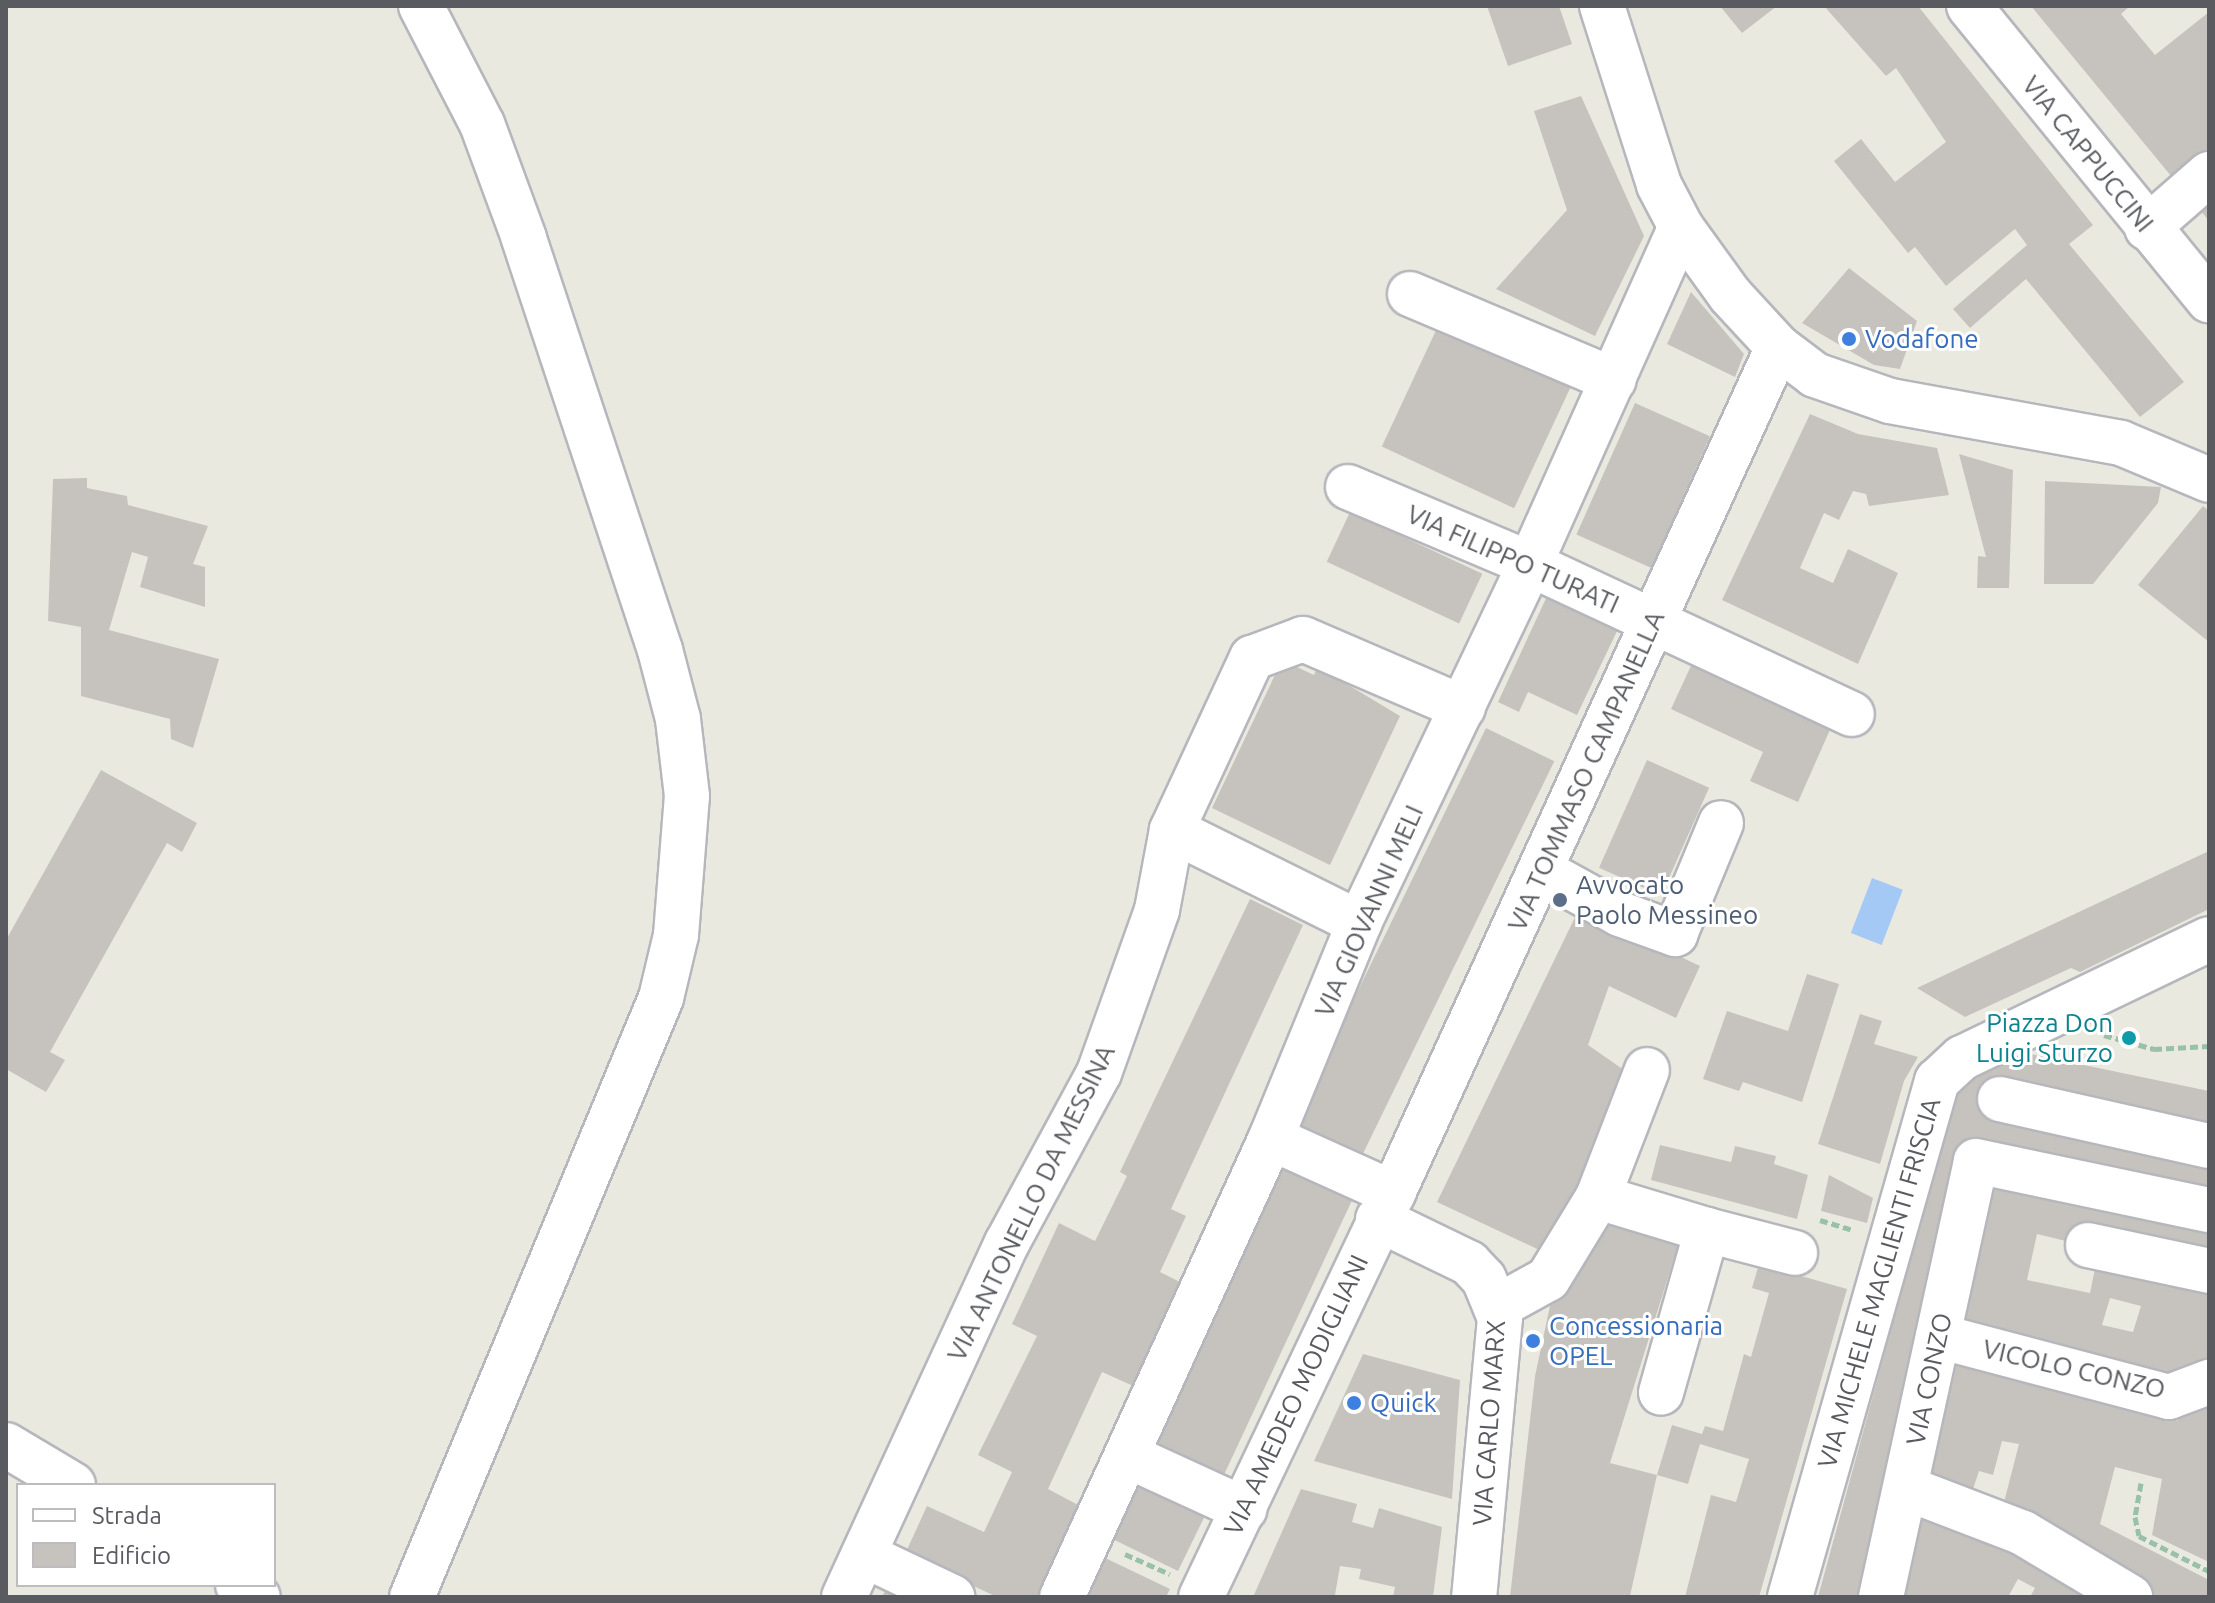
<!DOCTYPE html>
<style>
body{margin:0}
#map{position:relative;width:2215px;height:1603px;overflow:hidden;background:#eae9e0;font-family:Ubuntu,sans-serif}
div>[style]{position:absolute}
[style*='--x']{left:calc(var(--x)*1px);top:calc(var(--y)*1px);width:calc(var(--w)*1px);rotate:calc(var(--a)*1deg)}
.water>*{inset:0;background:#a5c9f5;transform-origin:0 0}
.building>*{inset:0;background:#c6c3be;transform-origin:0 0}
.path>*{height:5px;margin-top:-2.5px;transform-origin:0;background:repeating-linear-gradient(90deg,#99c0a8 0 8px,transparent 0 12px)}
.roads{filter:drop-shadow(2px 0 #b6b7bc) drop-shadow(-2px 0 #b6b7bc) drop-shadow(0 2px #b6b7bc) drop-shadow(0 -2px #b6b7bc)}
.minor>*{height:44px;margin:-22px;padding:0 22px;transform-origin:22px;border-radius:22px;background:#fff}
.dots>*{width:22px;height:22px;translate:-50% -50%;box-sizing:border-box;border:4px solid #fff;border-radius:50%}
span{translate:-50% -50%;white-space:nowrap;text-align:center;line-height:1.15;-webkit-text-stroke:6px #fff;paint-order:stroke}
.street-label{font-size:26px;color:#595b60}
.shop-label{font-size:26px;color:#366cbe}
.left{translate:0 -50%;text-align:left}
.service-label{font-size:26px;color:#4e5e75}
.culture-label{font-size:26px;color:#0d838f}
.right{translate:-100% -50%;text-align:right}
.frame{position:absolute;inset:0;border:8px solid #595b60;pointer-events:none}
.legend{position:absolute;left:16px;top:1483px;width:260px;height:104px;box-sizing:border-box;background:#fff;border:2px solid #bdbdbf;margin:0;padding:10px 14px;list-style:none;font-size:24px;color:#595b60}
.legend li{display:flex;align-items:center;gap:16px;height:40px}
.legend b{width:40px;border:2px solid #bdbdbf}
</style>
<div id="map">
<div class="water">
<i style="left:1872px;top:878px;width:33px;height:59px;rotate:21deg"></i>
</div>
<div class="building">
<i style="clip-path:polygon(1487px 6px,1559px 6px,1572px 44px,1508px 66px)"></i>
<i style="clip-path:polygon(1720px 6px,1777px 6px,1742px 33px)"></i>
<i style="clip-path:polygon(1824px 6px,1918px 6px,2093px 225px,2069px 244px,2184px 382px,2140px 417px,2026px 279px,1970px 328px,1953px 309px,2027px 245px,2015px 229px,1946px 286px,1915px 247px,1908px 253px,1834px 161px,1861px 139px,1895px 182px,1946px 142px,1896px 68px,1886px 76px)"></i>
<i style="clip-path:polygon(2031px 6px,2130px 6px,2121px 14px,2155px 55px,2209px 12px,2209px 155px,2176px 182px)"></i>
<i style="clip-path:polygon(1581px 96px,1644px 236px,1595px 336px,1496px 289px,1567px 210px,1534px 111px)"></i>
<i style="clip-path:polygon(2209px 203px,2209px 221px,2200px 210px)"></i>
<i style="clip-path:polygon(1849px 268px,1917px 321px,1900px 369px,1874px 365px,1802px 323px)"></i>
<i style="clip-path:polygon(1691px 292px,1744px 354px,1735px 377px,1667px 344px)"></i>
<i style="left:1438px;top:326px;width:146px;height:133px;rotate:25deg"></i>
<i style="left:1635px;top:403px;width:82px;height:144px;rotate:24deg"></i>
<i style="clip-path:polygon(1810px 414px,1858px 434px,1937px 448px,1949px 495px,1869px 506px,1866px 494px,1853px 491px,1839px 520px,1824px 513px,1800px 568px,1833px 583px,1848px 549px,1898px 573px,1858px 664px,1722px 600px)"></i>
<i style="clip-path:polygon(1959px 454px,2013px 470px,2009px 588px,1977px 588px,1978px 556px,1986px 557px)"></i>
<i style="clip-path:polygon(87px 478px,87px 488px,127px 496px,128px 505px,208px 526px,193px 564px,205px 567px,205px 607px,140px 587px,148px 557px,132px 552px,109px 630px,219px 659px,193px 748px,171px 739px,170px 719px,81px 696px,81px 627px,48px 621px,53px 479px)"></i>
<i style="clip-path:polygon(2045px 481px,2161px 487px,2158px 503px,2093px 584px,2044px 584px)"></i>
<i style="clip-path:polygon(2203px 506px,2209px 511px,2209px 642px,2138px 585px)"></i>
<i style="left:1350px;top:512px;width:146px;height:55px;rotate:25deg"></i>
<i style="clip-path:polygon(1548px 594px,1619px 627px,1577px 715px,1528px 692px,1519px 712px,1498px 702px)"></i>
<i style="clip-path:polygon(1695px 657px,1833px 723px,1798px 802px,1750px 781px,1763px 752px,1671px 709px)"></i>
<i style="clip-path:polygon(1282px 660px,1314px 675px,1317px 668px,1335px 677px,1400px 716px,1330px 865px,1212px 808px)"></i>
<i style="left:1486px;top:728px;width:76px;height:443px;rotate:26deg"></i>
<i style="left:1647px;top:760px;width:68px;height:118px;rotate:24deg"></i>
<i style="clip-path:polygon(101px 770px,197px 823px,182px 852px,167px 843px,50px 1052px,65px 1060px,46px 1092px,6px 1069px,6px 940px)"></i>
<i style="clip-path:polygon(2209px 851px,2209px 909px,2080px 972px,2071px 968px,1965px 1017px,1917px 988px)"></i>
<i style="clip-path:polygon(1250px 899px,1303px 925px,1171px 1209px,1186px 1216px,1160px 1272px,1188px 1286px,1140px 1389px,1102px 1372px,1048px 1489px,1082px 1507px,1041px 1597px,997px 1597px,905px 1554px,927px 1506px,984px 1532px,1012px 1472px,978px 1455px,1037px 1336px,1012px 1324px,1059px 1223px,1095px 1241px,1127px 1176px,1120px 1172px)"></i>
<i style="clip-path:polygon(1579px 909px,1700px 966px,1676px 1018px,1609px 986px,1588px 1045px,1634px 1077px,1550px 1255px,1437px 1202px)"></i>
<i style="clip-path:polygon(1807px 974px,1839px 984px,1802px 1102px,1743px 1082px,1739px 1091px,1703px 1079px,1727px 1011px,1788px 1031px)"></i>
<i style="clip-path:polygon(1860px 1014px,1882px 1021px,1874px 1044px,1918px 1057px,1904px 1081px,1880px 1164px,1818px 1144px)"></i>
<i style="clip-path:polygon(2021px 1052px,2209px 1091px,2209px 1197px,1963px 1149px,1860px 1597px,1818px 1597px,1956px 1092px,1970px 1078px)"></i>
<i style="clip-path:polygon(1660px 1145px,1731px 1162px,1735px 1146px,1776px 1156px,1774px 1164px,1808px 1175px,1797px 1219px,1651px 1180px)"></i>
<i style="left:1284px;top:1164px;width:77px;height:317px;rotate:25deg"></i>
<i style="clip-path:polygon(1829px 1175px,1873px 1198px,1867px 1223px,1821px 1211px)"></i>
<i style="clip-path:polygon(evenodd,1995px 1176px,2209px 1220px,2209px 1253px,2078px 1244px,2037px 1234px,2027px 1280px,2090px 1293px,2097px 1259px,2209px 1283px,2209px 1373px,2188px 1382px,1960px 1335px,1995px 1176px,2110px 1298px,2141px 1306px,2133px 1332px,2102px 1325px,2110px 1298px)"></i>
<i style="clip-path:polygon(1609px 1219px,1679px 1242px,1610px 1463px,1657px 1475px,1630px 1596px,1510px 1597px,1535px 1376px,1551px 1301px)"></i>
<i style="clip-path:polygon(1759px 1264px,1847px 1289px,1759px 1597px,1685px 1597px,1711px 1495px,1736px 1502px,1749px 1459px,1700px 1444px,1688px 1484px,1657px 1475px,1672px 1425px,1702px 1434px,1705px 1426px,1723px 1431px,1744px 1354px,1751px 1357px,1769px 1293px,1752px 1288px)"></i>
<i style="clip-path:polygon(1953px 1353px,2156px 1403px,2177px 1421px,2186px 1398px,2209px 1395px,2209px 1562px,2152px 1535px,2162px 1479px,2115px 1467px,2100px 1524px,2209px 1580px,2209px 1597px,2153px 1597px,2001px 1514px,2019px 1444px,2002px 1441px,1993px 1475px,1979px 1471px,1970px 1498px,1929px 1483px)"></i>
<i style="clip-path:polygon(1363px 1354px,1460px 1380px,1452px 1499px,1314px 1461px)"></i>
<i style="left:1139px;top:1473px;width:78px;height:71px;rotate:26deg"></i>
<i style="clip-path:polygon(1301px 1489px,1357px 1504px,1352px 1522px,1373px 1528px,1379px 1508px,1442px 1527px,1433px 1597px,1393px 1597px,1395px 1587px,1359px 1579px,1361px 1569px,1340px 1566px,1335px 1595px,1253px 1597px)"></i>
<i style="clip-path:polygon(1923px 1503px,2103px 1597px,2030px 1597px,2035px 1588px,2018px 1579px,2008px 1597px,1901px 1597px)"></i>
<i style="clip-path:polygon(1101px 1556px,1170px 1589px,1166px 1597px,1082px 1597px)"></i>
<i style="clip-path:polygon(887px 1587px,907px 1597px,882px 1597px)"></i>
</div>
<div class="path">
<i style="--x:2104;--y:1035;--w:52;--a:15.6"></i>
<i style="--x:2154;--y:1049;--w:55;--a:-3.1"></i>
<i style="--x:1820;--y:1220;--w:34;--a:17"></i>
<i style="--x:2141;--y:1483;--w:35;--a:100"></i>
<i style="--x:2135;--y:1517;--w:19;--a:78"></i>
<i style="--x:2139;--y:1536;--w:78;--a:26.6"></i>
<i style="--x:1125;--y:1554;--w:49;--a:24"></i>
</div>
<div class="roads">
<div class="minor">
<i style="--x:1602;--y:6;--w:188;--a:72.3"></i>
<i style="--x:1659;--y:185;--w:47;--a:62.4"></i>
<i style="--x:1681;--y:227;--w:84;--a:54.2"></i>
<i style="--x:1730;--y:295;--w:71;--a:47.3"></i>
<i style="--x:1778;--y:347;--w:46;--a:37.1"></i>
<i style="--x:1815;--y:375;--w:79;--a:19.1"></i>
<i style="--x:1890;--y:401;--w:235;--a:10.3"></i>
<i style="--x:2121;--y:443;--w:95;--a:22.8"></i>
<i style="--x:1969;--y:6;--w:380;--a:50.8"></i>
<i style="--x:2147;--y:228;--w:82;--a:-41.1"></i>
<i style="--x:1410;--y:294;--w:221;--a:22.9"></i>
<i style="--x:1348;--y:487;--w:198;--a:22.9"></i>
<i style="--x:1530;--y:564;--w:355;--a:25"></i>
<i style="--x:1172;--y:830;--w:209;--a:26.4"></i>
<i style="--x:1542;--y:871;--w:89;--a:28.9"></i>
<i style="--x:1620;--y:914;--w:59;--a:20"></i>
<i style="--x:1675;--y:934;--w:120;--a:-67.5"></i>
<i style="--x:2000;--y:1099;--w:214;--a:12.7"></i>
<i style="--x:1271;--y:1138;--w:134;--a:24.3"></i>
<i style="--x:1598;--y:1197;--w:114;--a:16.8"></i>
<i style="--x:1707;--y:1230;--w:169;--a:105.8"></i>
<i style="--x:1378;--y:1219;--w:101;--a:25.8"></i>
<i style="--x:1469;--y:1263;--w:22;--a:47"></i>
<i style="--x:1484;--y:1279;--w:42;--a:67.7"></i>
<i style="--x:1500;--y:1318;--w:280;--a:95.3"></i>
<i style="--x:1707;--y:1230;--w:91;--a:14.6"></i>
<i style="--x:2088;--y:1245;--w:124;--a:12.1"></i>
<i style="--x:1497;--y:1307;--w:58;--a:-28.8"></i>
<i style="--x:1548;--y:1279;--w:96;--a:-58.6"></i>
<i style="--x:1598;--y:1197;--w:136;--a:-68.9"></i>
<i style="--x:1938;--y:1336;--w:239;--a:14.8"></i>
<i style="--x:2169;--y:1397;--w:43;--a:-20.6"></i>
<i style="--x:6;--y:1445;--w:78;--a:30.8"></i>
<i style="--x:1128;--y:1456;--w:128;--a:24.6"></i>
<i style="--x:1906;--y:1488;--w:125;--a:21"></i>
<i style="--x:2023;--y:1533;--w:125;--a:30.9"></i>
<i style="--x:864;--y:1555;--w:98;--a:25.5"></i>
<i style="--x:238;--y:1585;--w:23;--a:31"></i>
<i style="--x:412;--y:1597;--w:649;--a:-67.43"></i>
<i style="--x:661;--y:998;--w:65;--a:-76.6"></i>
<i style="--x:676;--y:935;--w:139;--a:-85.5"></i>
<i style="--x:687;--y:796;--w:78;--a:-96.7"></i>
<i style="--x:678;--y:719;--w:71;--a:-104.6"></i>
<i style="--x:660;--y:650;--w:434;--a:-108.3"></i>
<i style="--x:524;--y:238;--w:121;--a:-110.2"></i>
<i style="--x:482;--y:124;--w:133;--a:-117.3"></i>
<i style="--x:844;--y:1597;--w:390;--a:-65.3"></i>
<i style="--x:1007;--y:1243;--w:193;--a:-61.6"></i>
<i style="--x:1099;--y:1073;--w:173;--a:-70.4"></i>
<i style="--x:1157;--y:910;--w:81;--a:-79.4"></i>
<i style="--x:1172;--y:830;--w:190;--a:-65.1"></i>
<i style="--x:1252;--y:658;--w:54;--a:-20.4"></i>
<i style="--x:1303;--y:639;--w:174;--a:23.3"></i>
<i style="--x:1062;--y:1597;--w:504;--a:-65.52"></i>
<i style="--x:1271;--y:1138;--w:232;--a:-67.7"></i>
<i style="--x:1359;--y:923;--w:398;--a:-64.5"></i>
<i style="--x:1530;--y:564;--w:369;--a:-65.9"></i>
<i style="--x:1201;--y:1597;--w:447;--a:-64.6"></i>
<i style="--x:1393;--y:1193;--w:929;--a:-65.53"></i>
<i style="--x:1790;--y:1597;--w:537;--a:-74.1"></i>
<i style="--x:1937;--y:1081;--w:34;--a:-43"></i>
<i style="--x:1962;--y:1058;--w:274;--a:-25.7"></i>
<i style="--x:1881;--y:1597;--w:446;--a:-77.7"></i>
<i style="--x:1976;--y:1161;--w:238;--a:11.9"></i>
</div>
</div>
<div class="dots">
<i style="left:1849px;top:339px;background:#3f7fe0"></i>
<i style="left:1560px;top:900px;background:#5c6f8a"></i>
<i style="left:2129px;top:1038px;background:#0f9aa8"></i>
<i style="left:1533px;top:1341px;background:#3f7fe0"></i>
<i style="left:1354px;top:1403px;background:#3f7fe0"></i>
</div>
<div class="street-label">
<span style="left:2088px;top:154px;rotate:51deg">VIA CAPPUCCINI</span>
<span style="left:1513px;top:559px;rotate:24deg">VIA FILIPPO TURATI</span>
<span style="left:1586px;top:771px;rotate:-66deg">VIA TOMMASO CAMPANELLA</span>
<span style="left:1369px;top:911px;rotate:-66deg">VIA GIOVANNI MELI</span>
<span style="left:1031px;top:1203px;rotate:-64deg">VIA ANTONELLO DA MESSINA</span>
<span style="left:1879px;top:1283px;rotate:-74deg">VIA MICHELE MAGLIENTI FRISCIA</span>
<span style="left:2074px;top:1369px;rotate:13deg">VICOLO CONZO</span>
<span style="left:1929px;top:1379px;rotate:-78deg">VIA CONZO</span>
<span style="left:1296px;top:1395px;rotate:-65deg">VIA AMEDEO MODIGLIANI</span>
<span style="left:1489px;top:1423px;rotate:-86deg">VIA CARLO MARX</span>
</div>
<div class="shop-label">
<span class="left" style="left:1865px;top:339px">Vodafone</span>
<span class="left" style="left:1549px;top:1341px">Concessionaria<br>OPEL</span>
<span class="left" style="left:1370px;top:1403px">Quick</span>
</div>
<div class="service-label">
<span class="left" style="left:1576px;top:900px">Avvocato<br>Paolo Messineo</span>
</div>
<div class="culture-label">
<span class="right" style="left:2113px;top:1038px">Piazza Don<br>Luigi Sturzo</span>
</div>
<div class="frame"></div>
<ul class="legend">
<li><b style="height:10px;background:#fff"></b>Strada</li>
<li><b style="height:22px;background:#c6c3be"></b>Edificio</li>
</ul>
</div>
